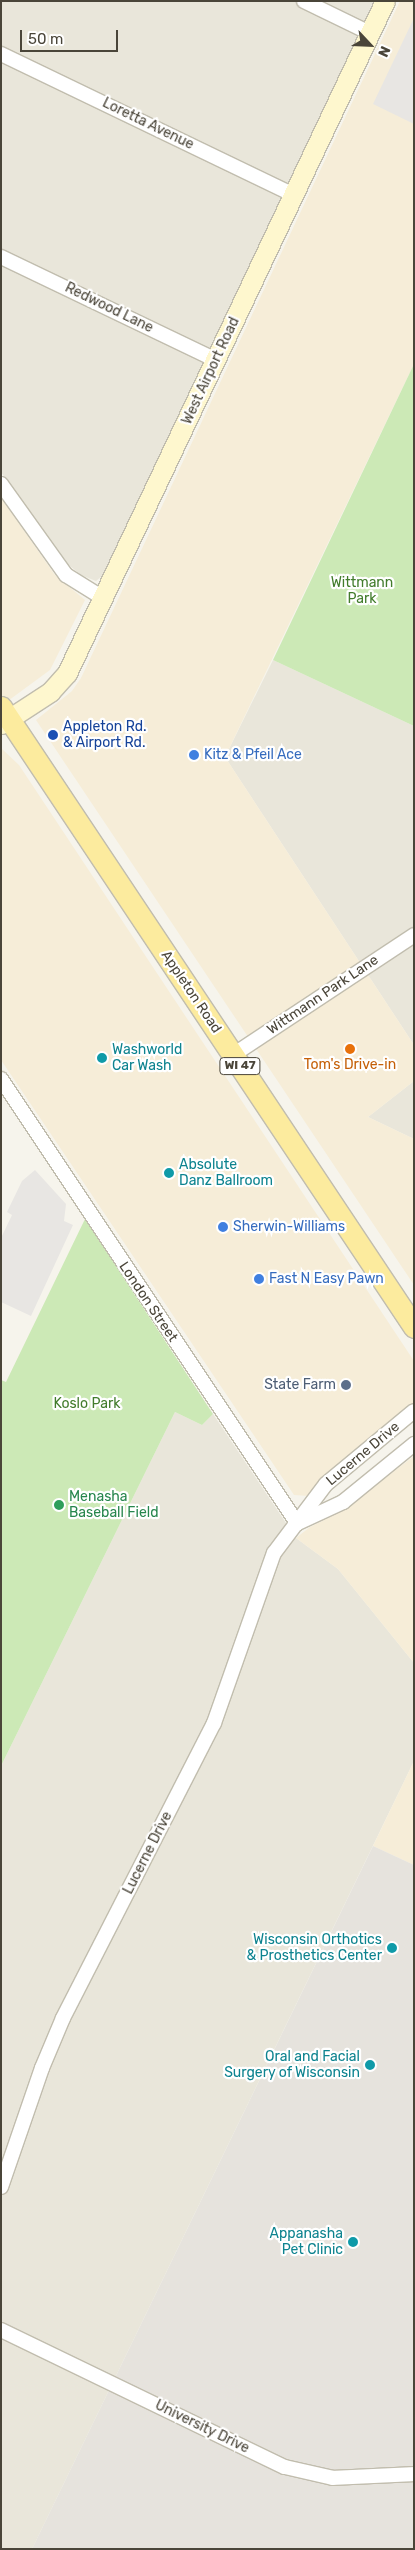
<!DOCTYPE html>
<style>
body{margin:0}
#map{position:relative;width:415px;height:2550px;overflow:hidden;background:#f6f4ec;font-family:Rubik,sans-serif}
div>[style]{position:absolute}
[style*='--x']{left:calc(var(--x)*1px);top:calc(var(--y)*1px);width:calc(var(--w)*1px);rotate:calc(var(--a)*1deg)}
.residential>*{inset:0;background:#e9e6da}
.commercial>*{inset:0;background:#f6edd8}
.industrial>*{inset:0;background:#e6e3dd}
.green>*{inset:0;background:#cce9b6}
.parking>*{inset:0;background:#e8e6e3}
.roads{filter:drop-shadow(1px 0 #c1bdae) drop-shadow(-1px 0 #c1bdae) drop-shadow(0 1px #c1bdae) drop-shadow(0 -1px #c1bdae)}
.street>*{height:14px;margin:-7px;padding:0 7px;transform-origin:7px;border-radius:7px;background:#fff}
.secondary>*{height:19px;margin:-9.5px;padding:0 9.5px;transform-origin:9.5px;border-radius:9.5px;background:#fef7ce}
.primary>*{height:21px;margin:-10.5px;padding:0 10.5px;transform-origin:10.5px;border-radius:10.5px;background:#fceb9e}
.dots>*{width:14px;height:14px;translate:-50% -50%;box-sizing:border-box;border:2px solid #fff;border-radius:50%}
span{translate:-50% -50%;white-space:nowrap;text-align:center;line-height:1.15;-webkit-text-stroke:4.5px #fff;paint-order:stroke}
.shield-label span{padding:1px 4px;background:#fff;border:1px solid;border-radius:4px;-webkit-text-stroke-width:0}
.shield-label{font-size:12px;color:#4a4539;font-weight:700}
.street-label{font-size:14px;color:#4a4539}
.park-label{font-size:14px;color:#427c2c}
.transit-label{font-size:14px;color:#164399}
.left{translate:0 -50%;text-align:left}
.shop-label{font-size:14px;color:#366cbe}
.culture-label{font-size:14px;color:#0d838f}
.right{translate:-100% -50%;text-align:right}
.food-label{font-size:14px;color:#c56008}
.service-label{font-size:14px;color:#4e5e75}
.leisure-label{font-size:14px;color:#27864d}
.frame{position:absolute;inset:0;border:2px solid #4a4539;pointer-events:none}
.north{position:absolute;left:345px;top:20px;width:50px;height:50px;-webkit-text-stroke:4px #fff;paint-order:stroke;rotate:115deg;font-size:14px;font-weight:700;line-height:20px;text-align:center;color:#4a4539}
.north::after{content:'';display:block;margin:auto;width:18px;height:22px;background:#4a4539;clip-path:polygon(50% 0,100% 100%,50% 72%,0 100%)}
.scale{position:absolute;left:20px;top:30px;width:98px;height:22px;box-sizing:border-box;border:2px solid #4a4539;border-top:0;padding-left:6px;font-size:15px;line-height:18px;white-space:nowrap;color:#4a4539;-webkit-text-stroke:4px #fff;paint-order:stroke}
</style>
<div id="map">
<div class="residential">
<i style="clip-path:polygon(1px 1px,374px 1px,102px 576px,96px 581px,81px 575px,59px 557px,1px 472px)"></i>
<i style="clip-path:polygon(273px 660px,414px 726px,414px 1045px,225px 757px)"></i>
<i style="clip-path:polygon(414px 1081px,414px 1139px,368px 1117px)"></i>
<i style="clip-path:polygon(175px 1412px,202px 1425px,213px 1414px,296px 1538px,338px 1569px,414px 1663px,414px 1761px,32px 2549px,1px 2549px,1px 1766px)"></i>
</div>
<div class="commercial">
<i style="clip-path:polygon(400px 1px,414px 1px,414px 364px,225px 757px,414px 1045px,414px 1081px,368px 1117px,414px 1139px,414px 1285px,36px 720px,72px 691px,81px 678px)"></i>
<i style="clip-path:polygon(1px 498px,55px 575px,85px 600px,50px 670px,1px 706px)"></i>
<i style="clip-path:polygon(1px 748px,19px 765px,414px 1361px,414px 1403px,320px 1481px,309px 1496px,294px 1495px,1px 1060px)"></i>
<i style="clip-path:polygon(414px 1456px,414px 1663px,338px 1569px,296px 1538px,310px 1527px,342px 1511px)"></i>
<i style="clip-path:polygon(414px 1761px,414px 1865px,373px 1846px)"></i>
</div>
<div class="industrial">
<i style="clip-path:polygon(373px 1846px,414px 1865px,414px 2549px,32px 2549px)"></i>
</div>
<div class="green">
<i style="clip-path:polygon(414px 364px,414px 726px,273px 660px)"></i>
<i style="clip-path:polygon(85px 1219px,213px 1414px,202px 1425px,175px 1412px,1px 1766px,1px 1380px,6px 1382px)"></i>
</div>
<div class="parking">
<i style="clip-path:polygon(414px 18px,414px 124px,373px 104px)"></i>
<i style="clip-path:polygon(35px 1170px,66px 1204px,64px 1221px,73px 1225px,31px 1316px,1px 1302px,1px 1238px,12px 1215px,7px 1212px,22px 1181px)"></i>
</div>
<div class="roads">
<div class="street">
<i style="--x:304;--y:1;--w:73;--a:25.9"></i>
<i style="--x:1;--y:54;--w:325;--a:25.7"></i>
<i style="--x:1;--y:257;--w:238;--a:25.6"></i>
<i style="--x:1;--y:484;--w:112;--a:54.5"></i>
<i style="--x:66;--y:575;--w:44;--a:31.9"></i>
<i style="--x:233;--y:1055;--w:217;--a:-33.5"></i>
<i style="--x:1;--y:1079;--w:534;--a:56.31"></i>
<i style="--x:298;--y:1523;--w:50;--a:-25"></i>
<i style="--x:343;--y:1502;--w:92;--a:-39.2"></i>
<i style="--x:1;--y:2187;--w:126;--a:-71"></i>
<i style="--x:42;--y:2068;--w:54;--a:-67.2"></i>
<i style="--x:63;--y:2018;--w:331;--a:-62.9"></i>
<i style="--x:214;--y:1723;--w:180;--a:-70.6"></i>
<i style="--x:274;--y:1553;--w:86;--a:-53"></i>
<i style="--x:326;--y:1484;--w:114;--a:-39.7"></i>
<i style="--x:1;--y:2330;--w:315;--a:25.8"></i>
<i style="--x:285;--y:2467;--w:49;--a:12.9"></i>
<i style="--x:333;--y:2478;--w:81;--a:-2.8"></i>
</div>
<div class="secondary">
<i style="--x:1;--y:724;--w:59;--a:-33.1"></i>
<i style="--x:50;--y:692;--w:25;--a:-48"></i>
<i style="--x:67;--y:673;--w:743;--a:-64.68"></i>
</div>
<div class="primary">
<i style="--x:1;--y:707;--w:745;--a:56.33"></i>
</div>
</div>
<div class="dots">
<i style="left:53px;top:735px;background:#1a4fb4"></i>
<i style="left:194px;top:755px;background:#3f7fe0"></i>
<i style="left:350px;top:1049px;background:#e8710a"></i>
<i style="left:102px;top:1058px;background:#0f9aa8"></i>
<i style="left:169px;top:1173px;background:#0f9aa8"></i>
<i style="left:223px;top:1227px;background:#3f7fe0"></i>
<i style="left:259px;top:1279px;background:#3f7fe0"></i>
<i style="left:346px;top:1385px;background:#5c6f8a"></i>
<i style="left:59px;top:1505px;background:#2e9e5b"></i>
<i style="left:392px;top:1948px;background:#0f9aa8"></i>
<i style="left:370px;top:2065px;background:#0f9aa8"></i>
<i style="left:353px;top:2242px;background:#0f9aa8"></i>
</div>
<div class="shield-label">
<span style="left:240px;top:1066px">WI 47</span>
</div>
<div class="street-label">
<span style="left:148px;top:124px;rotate:26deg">Loretta Avenue</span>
<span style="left:109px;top:308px;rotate:26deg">Redwood Lane</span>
<span style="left:211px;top:371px;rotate:-65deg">West Airport Road</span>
<span style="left:191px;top:992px;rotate:56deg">Appleton Road</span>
<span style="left:323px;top:995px;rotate:-34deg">Wittmann Park Lane</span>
<span style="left:148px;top:1302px;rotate:56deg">London Street</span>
<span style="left:363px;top:1454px;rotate:-40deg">Lucerne Drive</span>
<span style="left:148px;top:1853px;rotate:-63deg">Lucerne Drive</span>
<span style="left:202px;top:2427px;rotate:26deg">University Drive</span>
</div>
<div class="park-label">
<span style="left:362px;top:591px">Wittmann<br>Park</span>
<span style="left:87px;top:1404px">Koslo Park</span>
</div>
<div class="transit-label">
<span class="left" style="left:63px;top:735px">Appleton Rd.<br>&amp; Airport Rd.</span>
</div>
<div class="shop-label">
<span class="left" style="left:204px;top:755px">Kitz &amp; Pfeil Ace</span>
<span class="left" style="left:233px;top:1227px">Sherwin-Williams</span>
<span class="left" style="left:269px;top:1279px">Fast N Easy Pawn</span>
</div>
<div class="culture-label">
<span class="left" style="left:112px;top:1058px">Washworld<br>Car Wash</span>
<span class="left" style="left:179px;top:1173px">Absolute<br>Danz Ballroom</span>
<span class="right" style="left:382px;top:1948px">Wisconsin Orthotics<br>&amp; Prosthetics Center</span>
<span class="right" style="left:360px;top:2065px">Oral and Facial<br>Surgery of Wisconsin</span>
<span class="right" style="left:343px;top:2242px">Appanasha<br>Pet Clinic</span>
</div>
<div class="food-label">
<span style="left:350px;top:1065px">Tom's Drive-in</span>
</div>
<div class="service-label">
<span class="right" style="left:336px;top:1385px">State Farm</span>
</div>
<div class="leisure-label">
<span class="left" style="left:69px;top:1505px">Menasha<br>Baseball Field</span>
</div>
<div class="frame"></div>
<div class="north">N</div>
<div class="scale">50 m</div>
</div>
